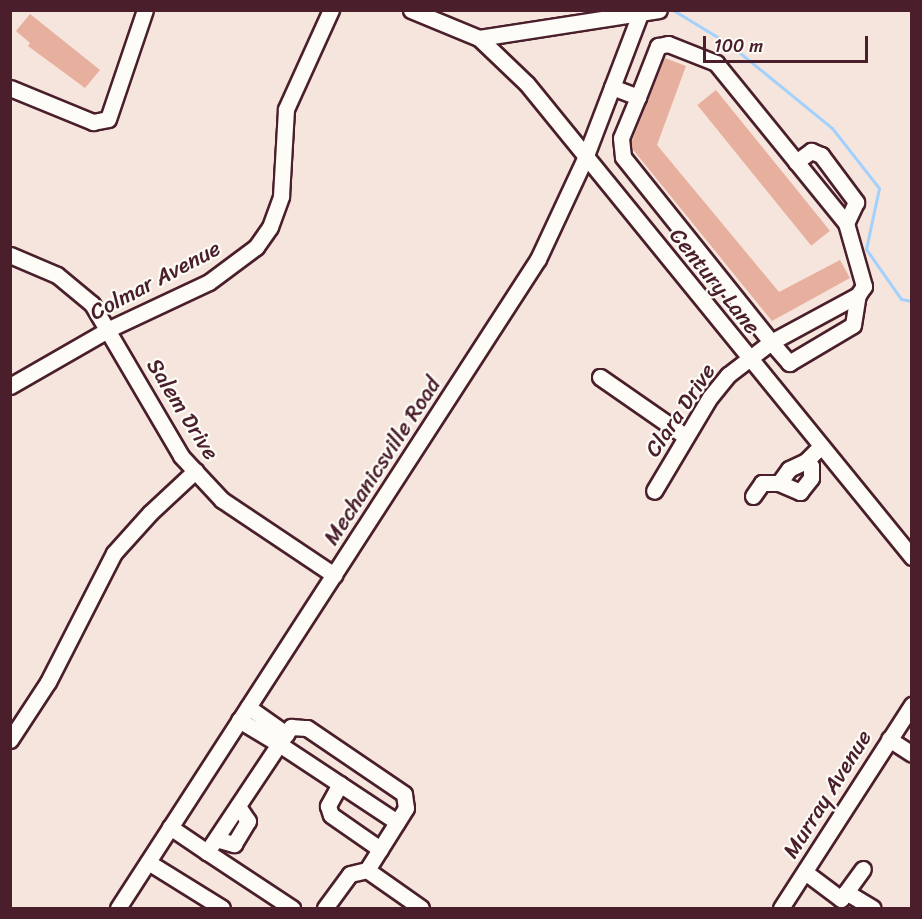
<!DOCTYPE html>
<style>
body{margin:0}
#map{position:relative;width:922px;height:919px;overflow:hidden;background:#f6e5dc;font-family:Sriracha,sans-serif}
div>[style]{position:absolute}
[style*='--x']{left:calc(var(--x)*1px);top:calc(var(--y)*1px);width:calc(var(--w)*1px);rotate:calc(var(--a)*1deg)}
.stream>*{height:3px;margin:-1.5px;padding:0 1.5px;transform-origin:1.5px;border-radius:1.5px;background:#a3d1fe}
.building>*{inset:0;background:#e7af9d;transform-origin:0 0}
.roads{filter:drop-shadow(2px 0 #4a1f2b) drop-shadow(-2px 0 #4a1f2b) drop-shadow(0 2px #4a1f2b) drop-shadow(0 -2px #4a1f2b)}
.minor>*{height:15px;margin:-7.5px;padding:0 7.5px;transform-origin:7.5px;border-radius:7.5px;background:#fdfcf7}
span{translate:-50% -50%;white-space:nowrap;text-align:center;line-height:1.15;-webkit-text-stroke:4.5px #fdfcf7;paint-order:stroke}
.street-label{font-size:22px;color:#4a1f2b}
.frame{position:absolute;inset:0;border:12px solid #4a1f2b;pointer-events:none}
.scale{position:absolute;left:703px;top:36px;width:165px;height:27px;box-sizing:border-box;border:3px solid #4a1f2b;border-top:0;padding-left:8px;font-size:18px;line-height:21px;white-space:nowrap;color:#4a1f2b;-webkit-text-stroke:4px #fdfcf7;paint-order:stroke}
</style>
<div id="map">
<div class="stream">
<i style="--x:673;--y:10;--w:66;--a:31.3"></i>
<i style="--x:729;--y:44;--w:133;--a:39.2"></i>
<i style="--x:832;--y:128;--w:76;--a:51.9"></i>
<i style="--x:879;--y:188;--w:62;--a:102"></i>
<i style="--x:866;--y:249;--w:61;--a:55"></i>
<i style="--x:901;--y:299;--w:11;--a:10"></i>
</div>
<div class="building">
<i style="clip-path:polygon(30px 14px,100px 70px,85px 88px,28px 46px,30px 43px,16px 31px)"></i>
<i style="clip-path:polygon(665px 58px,686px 66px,657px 145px,779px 292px,840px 260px,850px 278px,772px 321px,630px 146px)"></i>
<i style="left:716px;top:90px;width:181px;height:24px;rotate:51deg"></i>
</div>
<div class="roads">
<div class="minor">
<i style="--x:411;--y:10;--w:74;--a:22.4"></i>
<i style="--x:479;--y:38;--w:182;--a:-8.8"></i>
<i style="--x:479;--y:38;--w:66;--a:43.8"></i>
<i style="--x:527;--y:84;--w:610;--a:50.86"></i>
<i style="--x:612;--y:87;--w:28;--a:21"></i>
<i style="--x:638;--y:97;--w:44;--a:112.5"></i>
<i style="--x:621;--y:138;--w:19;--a:84"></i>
<i style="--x:623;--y:157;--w:237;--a:51.3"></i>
<i style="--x:771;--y:342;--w:54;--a:142.5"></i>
<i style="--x:728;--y:375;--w:28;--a:129"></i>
<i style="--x:710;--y:397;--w:109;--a:120.8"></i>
<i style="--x:10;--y:88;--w:90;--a:22.3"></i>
<i style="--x:93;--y:122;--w:15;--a:-11"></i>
<i style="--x:108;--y:119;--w:115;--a:-71.3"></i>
<i style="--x:638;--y:97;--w:55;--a:-68.6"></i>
<i style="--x:658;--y:46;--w:10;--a:-11"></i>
<i style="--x:668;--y:44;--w:52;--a:21.6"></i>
<i style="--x:716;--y:63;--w:206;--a:50.9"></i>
<i style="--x:846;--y:223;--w:66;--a:74.1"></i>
<i style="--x:864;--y:286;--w:11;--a:124"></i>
<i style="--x:858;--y:295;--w:99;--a:151.6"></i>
<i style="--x:771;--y:342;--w:28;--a:49"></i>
<i style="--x:789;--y:363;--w:74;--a:-30.7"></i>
<i style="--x:853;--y:325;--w:30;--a:-81"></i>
<i style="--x:796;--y:162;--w:19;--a:-36"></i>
<i style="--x:811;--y:151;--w:11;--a:22"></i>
<i style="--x:821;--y:155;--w:59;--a:53.3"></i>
<i style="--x:856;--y:202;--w:23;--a:115"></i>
<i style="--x:10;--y:255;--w:51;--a:23.1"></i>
<i style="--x:57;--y:275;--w:45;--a:39.6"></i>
<i style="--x:92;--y:304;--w:176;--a:59.6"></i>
<i style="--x:181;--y:456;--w:60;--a:47"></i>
<i style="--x:222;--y:500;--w:135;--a:33.8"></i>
<i style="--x:600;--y:377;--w:103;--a:34.8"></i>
<i style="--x:10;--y:386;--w:114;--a:-29.9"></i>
<i style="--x:109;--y:329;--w:110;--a:-25.2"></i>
<i style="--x:209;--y:282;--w:59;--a:-36.7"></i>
<i style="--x:256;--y:247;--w:24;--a:-55"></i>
<i style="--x:270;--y:227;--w:33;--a:-70"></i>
<i style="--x:281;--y:196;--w:87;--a:-86.7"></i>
<i style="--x:286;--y:109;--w:109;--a:-65.6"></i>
<i style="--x:779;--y:483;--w:23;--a:23"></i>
<i style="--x:800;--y:492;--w:18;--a:-52"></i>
<i style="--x:811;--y:478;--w:12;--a:-90"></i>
<i style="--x:811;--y:466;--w:7;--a:-135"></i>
<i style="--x:753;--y:496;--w:16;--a:-55"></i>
<i style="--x:762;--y:483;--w:17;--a:0"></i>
<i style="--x:779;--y:483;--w:17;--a:-54"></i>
<i style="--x:789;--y:469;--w:19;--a:-25"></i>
<i style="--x:806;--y:461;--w:20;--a:-45"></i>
<i style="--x:248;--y:707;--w:47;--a:35.4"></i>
<i style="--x:239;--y:720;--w:47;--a:31"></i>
<i style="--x:279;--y:744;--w:130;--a:123.7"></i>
<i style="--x:207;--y:852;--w:102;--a:33.4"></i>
<i style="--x:889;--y:739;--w:27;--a:33"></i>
<i style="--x:10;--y:740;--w:69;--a:-56.8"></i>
<i style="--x:48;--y:682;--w:145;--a:-62.9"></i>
<i style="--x:114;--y:553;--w:54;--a:-48"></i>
<i style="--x:150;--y:513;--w:62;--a:-43"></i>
<i style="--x:340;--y:784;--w:25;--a:119"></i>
<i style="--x:328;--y:806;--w:9;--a:72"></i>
<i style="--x:331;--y:815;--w:60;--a:34.8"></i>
<i style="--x:397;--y:822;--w:141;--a:-146.5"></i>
<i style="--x:279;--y:744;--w:21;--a:-55"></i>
<i style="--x:291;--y:727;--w:16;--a:4"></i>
<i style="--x:307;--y:728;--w:117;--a:34.2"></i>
<i style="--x:404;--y:794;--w:14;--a:82"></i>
<i style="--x:406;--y:808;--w:73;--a:122.2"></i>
<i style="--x:367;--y:870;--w:66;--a:35.1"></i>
<i style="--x:170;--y:827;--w:45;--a:34"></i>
<i style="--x:216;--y:839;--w:19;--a:16"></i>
<i style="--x:234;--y:844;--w:27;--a:-59"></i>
<i style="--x:248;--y:821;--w:18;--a:-124"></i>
<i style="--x:148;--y:862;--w:87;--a:31.9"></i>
<i style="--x:805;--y:872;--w:45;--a:36.9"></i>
<i style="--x:841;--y:899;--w:37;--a:-54"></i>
<i style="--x:846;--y:892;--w:31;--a:31"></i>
<i style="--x:118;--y:908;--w:773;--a:-57.09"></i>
<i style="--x:538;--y:259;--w:111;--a:-65"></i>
<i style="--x:585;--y:158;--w:154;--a:-69.1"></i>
<i style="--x:325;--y:908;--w:42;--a:-53.7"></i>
<i style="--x:350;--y:874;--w:17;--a:-13"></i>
<i style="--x:781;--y:908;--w:242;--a:-57.2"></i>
</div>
</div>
<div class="street-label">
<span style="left:155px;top:280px;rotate:-28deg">Colmar Avenue</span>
<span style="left:715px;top:281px;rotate:51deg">Century Lane</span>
<span style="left:183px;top:409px;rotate:58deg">Salem Drive</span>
<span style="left:680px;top:410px;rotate:-56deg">Clara Drive</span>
<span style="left:382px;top:461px;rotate:-57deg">Mechanicsville Road</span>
<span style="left:827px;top:794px;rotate:-58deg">Murray Avenue</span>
</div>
<div class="frame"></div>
<div class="scale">100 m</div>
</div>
